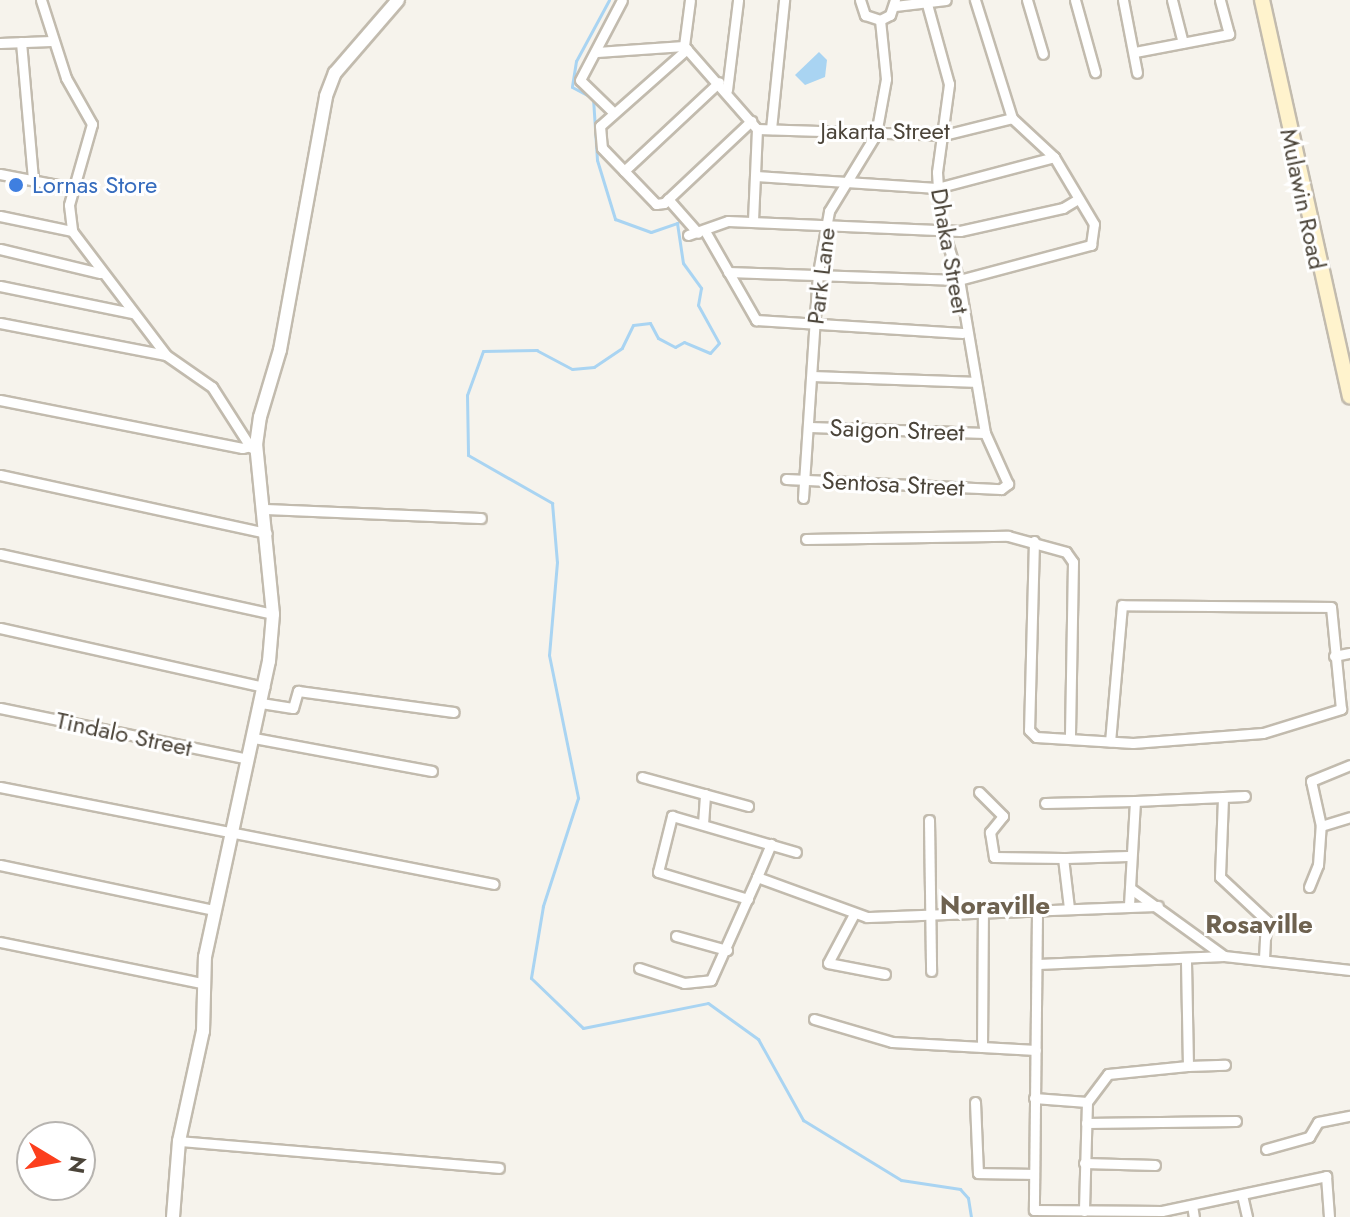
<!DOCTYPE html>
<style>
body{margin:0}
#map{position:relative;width:1350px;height:1217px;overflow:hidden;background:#f6f3ec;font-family:Jost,sans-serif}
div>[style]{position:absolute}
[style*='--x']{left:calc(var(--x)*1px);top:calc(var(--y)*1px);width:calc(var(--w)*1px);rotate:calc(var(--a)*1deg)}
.water>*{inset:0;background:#a9d4f2}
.stream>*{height:3px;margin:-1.5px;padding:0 1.5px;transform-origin:1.5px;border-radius:1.5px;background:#a9d4f2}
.roads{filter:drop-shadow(2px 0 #c2bbae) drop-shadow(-2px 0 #c2bbae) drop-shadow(0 2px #c2bbae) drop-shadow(0 -2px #c2bbae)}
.minor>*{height:9px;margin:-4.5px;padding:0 4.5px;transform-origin:4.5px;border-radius:4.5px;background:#fff}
.tertiary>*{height:12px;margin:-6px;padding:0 6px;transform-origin:6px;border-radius:6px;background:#fff}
.secondary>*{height:14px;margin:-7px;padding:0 7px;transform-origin:7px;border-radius:7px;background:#fff3cd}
.dots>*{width:22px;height:22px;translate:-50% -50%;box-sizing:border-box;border:4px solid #fff;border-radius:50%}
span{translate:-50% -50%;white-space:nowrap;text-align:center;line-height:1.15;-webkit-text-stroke:6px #fff;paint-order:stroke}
.street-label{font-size:24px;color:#4b4439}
.shop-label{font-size:24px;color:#366cbe}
.left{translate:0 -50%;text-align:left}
.neighbourhood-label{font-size:26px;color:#6e6250;font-weight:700}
.north{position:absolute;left:16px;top:1121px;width:80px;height:80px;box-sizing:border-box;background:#fff;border:2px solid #b7b4b0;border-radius:50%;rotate:100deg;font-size:22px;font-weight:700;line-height:32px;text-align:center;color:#4b4439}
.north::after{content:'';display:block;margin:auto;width:28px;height:36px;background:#fc3f1d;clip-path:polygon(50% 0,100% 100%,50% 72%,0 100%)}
</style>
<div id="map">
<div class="water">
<i style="clip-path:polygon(819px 52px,827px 60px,825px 77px,805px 85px,795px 75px)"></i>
</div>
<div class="stream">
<i style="--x:609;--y:0;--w:69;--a:118.4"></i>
<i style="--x:576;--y:61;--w:26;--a:99"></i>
<i style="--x:572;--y:87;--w:24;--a:28"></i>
<i style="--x:593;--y:98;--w:62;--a:86.3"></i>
<i style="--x:597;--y:160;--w:62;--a:73"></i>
<i style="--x:615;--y:219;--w:38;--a:20"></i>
<i style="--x:651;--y:232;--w:28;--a:-19"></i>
<i style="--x:677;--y:223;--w:40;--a:81.5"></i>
<i style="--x:683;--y:263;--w:31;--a:54"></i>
<i style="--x:701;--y:288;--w:17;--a:100"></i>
<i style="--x:698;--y:305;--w:43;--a:61.1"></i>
<i style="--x:719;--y:343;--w:13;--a:132"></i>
<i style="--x:710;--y:353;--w:28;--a:-157"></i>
<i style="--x:684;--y:342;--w:10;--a:151"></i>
<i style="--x:675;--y:347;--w:19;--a:-152"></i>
<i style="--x:658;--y:338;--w:17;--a:-118"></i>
<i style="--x:650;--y:323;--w:17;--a:173"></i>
<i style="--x:633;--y:325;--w:25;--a:116"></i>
<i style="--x:622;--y:348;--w:34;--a:146"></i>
<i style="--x:594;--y:367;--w:22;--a:175"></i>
<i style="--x:572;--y:369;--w:40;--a:-152"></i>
<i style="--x:537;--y:350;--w:54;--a:178.9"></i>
<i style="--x:483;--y:351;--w:47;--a:110"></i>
<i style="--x:467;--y:395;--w:60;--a:89"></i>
<i style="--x:468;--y:455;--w:97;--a:29.7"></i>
<i style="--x:552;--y:503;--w:59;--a:85.2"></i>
<i style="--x:557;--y:562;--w:93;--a:94.9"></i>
<i style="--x:549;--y:655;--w:146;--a:78.5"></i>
<i style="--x:578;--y:798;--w:114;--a:108"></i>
<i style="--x:543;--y:906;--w:73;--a:99.5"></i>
<i style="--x:531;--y:978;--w:72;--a:43.9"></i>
<i style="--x:583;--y:1028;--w:127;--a:-11.3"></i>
<i style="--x:708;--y:1003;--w:62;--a:35.8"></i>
<i style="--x:758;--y:1039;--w:93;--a:60.9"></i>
<i style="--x:803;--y:1120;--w:115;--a:31.5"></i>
<i style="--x:901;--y:1180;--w:60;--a:8.7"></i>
<i style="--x:960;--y:1189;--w:12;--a:48"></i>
<i style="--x:968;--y:1198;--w:19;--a:81"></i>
</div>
<div class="roads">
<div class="minor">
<i style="--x:41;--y:0;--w:82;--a:72.2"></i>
<i style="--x:66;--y:78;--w:53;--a:60.5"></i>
<i style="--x:92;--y:124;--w:84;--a:105.9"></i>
<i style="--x:69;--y:205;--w:26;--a:83"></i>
<i style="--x:72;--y:231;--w:156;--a:52.8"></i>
<i style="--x:166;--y:355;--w:56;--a:34.8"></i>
<i style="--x:212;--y:387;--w:72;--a:57.4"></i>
<i style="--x:860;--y:0;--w:16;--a:72"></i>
<i style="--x:865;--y:15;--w:16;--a:18"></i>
<i style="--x:880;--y:20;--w:11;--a:-27"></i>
<i style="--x:890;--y:15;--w:16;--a:-72"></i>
<i style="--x:1027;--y:0;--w:56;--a:73.5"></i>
<i style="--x:1075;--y:0;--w:75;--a:74.5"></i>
<i style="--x:1123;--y:0;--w:74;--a:79.1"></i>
<i style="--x:1172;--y:0;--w:44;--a:75.7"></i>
<i style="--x:895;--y:6;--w:51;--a:-6.7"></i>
<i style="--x:21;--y:42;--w:138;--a:85"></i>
<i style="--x:0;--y:43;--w:51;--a:-2.2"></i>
<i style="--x:684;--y:46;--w:111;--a:48.7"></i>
<i style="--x:757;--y:129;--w:93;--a:92.5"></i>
<i style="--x:684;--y:46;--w:46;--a:-82.6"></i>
<i style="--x:687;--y:49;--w:116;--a:138.5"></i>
<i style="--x:600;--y:126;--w:22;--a:85"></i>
<i style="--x:602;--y:148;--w:78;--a:46"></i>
<i style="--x:656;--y:204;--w:8;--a:-7"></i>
<i style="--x:664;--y:203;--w:120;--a:-43.3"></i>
<i style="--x:597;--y:52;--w:87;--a:-3.9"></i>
<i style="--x:1135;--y:52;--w:96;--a:-10.8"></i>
<i style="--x:1229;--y:34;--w:35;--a:-105"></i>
<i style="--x:727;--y:90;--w:91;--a:-83"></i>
<i style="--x:614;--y:113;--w:47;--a:-135.9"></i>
<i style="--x:580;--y:80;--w:90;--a:-62.3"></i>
<i style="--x:757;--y:129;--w:187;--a:1.8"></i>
<i style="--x:944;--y:135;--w:70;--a:-14"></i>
<i style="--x:771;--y:129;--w:130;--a:-84.2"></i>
<i style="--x:624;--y:171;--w:130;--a:-43.1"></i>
<i style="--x:0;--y:174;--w:74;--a:10.9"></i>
<i style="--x:756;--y:176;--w:181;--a:3.8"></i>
<i style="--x:937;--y:188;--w:121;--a:-14.8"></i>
<i style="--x:668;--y:199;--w:45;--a:48.6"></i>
<i style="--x:0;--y:216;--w:74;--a:11.8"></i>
<i style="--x:705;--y:231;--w:103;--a:60.2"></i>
<i style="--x:756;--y:320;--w:207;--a:3.6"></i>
<i style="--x:688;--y:235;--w:42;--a:-19.3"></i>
<i style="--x:728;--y:221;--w:232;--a:2.5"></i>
<i style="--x:960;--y:231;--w:106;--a:-12.6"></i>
<i style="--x:1063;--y:208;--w:17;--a:-31"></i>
<i style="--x:0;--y:249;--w:103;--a:13.5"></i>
<i style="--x:728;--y:272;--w:231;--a:2"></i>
<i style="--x:959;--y:280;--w:137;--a:-14.9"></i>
<i style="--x:1091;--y:245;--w:21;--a:-82"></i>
<i style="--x:1094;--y:224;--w:78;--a:-120.8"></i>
<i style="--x:1054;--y:157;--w:57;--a:-137.1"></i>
<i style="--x:1012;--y:118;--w:124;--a:-107.4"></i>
<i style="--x:0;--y:286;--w:135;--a:11.6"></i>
<i style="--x:0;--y:323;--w:169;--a:10.9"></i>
<i style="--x:812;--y:376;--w:160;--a:2.1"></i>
<i style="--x:0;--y:400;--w:247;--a:11.2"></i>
<i style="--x:242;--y:448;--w:13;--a:-13"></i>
<i style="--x:810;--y:427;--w:175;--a:2"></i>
<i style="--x:0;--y:475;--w:273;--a:12.3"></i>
<i style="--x:786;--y:479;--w:215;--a:2.7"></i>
<i style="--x:1001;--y:489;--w:9;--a:-36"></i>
<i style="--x:1008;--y:484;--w:56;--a:-114.3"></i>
<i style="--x:985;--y:433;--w:155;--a:-99.6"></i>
<i style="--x:959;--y:280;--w:63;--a:-107.6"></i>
<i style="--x:940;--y:220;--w:48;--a:-93.6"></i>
<i style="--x:937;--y:172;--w:89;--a:-82.2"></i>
<i style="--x:949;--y:84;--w:83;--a:-105.4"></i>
<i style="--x:803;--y:498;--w:225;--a:-86.2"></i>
<i style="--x:818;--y:273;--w:63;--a:-79.9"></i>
<i style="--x:829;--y:211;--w:90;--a:-58.6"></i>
<i style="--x:876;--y:134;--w:56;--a:-79.7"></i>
<i style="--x:886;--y:79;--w:59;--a:-95.8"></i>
<i style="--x:264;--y:509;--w:217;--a:2.4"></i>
<i style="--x:806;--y:539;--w:202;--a:-0.9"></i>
<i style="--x:1008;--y:536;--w:60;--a:15.4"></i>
<i style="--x:1066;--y:552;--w:12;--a:55"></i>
<i style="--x:1073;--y:562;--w:177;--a:91"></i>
<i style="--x:1034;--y:541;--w:189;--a:91.5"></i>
<i style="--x:1029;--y:730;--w:10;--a:45"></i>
<i style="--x:1036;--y:737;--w:97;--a:3.5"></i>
<i style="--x:1133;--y:743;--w:130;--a:-4.4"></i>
<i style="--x:1263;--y:733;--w:82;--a:-17.1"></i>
<i style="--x:1341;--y:709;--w:102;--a:-95.6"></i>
<i style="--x:1331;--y:607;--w:209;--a:-179.5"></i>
<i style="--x:1122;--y:605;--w:137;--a:95"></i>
<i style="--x:0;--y:554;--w:280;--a:12.4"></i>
<i style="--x:0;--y:628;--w:271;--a:12.6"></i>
<i style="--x:1334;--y:656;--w:16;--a:-11"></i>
<i style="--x:261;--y:703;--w:32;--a:9"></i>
<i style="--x:293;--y:708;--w:18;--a:-74"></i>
<i style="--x:298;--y:691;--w:157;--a:7.7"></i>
<i style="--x:0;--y:708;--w:253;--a:11.6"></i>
<i style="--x:254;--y:738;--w:181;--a:10.5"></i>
<i style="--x:642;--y:777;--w:110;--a:15.3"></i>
<i style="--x:0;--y:787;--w:503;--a:11.11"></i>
<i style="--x:979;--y:792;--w:34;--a:45"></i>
<i style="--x:1003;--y:816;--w:21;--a:129"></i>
<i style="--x:990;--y:832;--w:25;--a:81"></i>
<i style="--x:994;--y:857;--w:69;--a:0.8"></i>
<i style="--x:1223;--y:798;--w:79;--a:92.2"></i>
<i style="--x:1220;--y:877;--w:63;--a:43.1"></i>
<i style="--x:1266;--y:920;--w:37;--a:93"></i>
<i style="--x:1045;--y:803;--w:90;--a:-1.3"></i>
<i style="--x:929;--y:820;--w:151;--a:89.2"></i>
<i style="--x:703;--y:824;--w:30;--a:-86"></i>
<i style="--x:1321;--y:826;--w:46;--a:-102.5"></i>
<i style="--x:1311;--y:781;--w:42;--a:-22.3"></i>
<i style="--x:0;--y:865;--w:219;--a:11.9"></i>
<i style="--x:757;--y:877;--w:36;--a:-67"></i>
<i style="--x:1309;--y:887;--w:24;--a:-68"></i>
<i style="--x:1318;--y:865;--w:39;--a:-86"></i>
<i style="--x:1321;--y:826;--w:30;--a:-17"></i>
<i style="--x:1130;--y:888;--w:116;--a:35.9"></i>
<i style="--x:748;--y:899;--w:94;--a:-163.3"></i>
<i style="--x:658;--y:872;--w:58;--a:-76"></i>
<i style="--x:672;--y:816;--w:129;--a:16.2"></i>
<i style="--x:1129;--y:905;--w:104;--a:-86.7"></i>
<i style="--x:1135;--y:801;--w:110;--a:-2.6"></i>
<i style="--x:1069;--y:908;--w:50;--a:-96.8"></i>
<i style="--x:1063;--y:858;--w:68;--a:-1.7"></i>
<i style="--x:1037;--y:913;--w:297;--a:90.6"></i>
<i style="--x:1034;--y:1210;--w:128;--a:0.4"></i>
<i style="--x:1162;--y:1211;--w:168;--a:-12"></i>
<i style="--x:1326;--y:1176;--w:41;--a:85.8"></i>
<i style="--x:854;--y:914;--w:55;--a:118"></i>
<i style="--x:828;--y:963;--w:58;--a:10.9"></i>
<i style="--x:676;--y:936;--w:53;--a:15.4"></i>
<i style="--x:0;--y:942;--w:206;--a:11.5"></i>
<i style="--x:1038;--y:964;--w:186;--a:-2.5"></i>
<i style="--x:1224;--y:956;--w:127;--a:6.3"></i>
<i style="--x:639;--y:968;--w:47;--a:18.4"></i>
<i style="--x:684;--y:983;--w:27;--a:-6"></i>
<i style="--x:711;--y:980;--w:113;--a:-65.9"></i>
<i style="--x:757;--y:877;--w:117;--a:20"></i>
<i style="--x:867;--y:917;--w:291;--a:-2.2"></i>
<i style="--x:814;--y:1019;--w:81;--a:16.4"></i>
<i style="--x:892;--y:1042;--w:144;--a:3.2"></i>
<i style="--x:982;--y:1047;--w:132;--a:-89.6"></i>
<i style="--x:1188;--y:1066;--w:37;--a:-2"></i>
<i style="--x:1034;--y:1098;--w:53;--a:4.3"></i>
<i style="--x:1087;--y:1102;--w:109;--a:91.6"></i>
<i style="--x:975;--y:1102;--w:71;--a:87.6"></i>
<i style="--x:978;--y:1173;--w:55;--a:1"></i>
<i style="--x:1087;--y:1102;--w:35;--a:-53"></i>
<i style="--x:1108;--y:1074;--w:80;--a:-5.7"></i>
<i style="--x:1188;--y:1066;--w:107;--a:-91.1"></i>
<i style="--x:1086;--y:1123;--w:150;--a:-0.8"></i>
<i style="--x:179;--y:1141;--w:321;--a:4.8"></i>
<i style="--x:1266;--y:1149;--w:45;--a:-15.6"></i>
<i style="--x:1309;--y:1137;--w:17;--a:-59"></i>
<i style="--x:1318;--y:1122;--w:33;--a:-11"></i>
<i style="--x:1084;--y:1163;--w:71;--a:1.6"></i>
<i style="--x:1242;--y:1195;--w:23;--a:77"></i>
<i style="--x:1192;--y:1205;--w:12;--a:81"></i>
</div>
<div class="tertiary">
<i style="--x:173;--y:1217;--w:76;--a:-85.5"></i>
<i style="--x:179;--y:1141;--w:113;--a:-77.7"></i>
<i style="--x:203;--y:1031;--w:74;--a:-88.5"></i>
<i style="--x:205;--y:957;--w:303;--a:-77.8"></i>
<i style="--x:269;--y:661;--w:47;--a:-85.1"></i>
<i style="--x:273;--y:614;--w:170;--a:-95.7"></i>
<i style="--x:256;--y:445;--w:28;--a:-82"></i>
<i style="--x:260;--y:417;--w:70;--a:-73.4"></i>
<i style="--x:280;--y:350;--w:258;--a:-79.7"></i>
<i style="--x:326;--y:96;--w:25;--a:-69"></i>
<i style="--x:335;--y:73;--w:96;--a:-49.2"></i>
</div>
<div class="secondary">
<i style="--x:1262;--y:0;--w:406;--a:77.5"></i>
</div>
</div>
<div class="dots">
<i style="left:16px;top:185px;background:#3f7fe0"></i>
</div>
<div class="street-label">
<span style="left:885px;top:131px">Jakarta Street</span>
<span style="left:1303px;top:199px;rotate:78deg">Mulawin Road</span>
<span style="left:950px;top:251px;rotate:80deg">Dhaka Street</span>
<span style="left:821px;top:276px;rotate:-83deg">Park Lane</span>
<span style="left:897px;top:430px;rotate:2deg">Saigon Street</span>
<span style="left:893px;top:484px;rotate:3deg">Sentosa Street</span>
<span style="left:124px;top:734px;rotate:12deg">Tindalo Street</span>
</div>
<div class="shop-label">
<span class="left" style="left:32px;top:185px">Lornas Store</span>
</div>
<div class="neighbourhood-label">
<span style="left:995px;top:906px">Noraville</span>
<span style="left:1259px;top:925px">Rosaville</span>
</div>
<div class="north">N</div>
</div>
